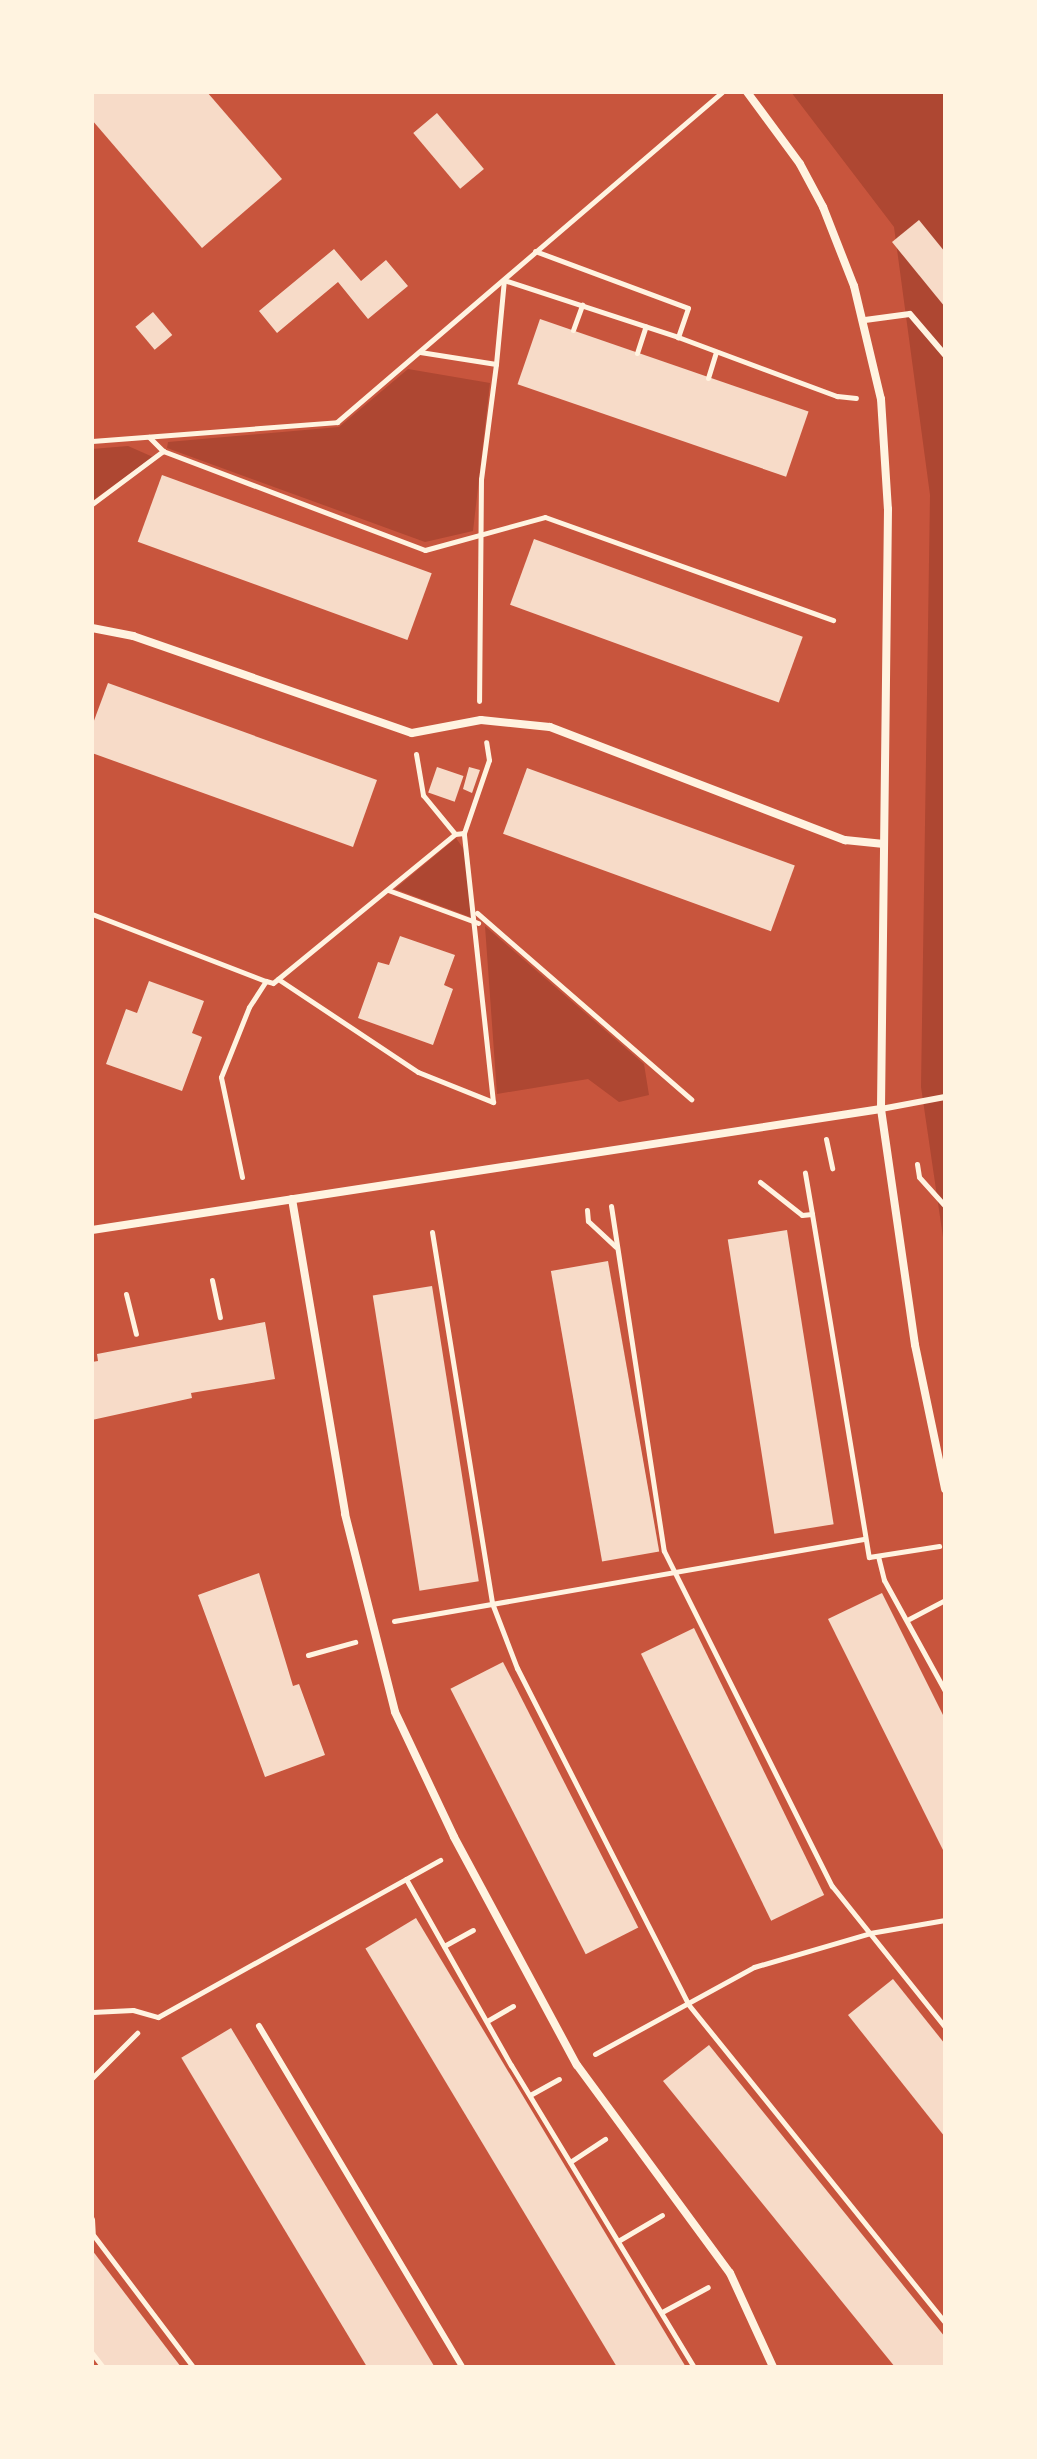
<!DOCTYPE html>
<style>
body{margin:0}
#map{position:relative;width:1037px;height:2459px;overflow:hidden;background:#c8553d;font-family:"Varela Round",sans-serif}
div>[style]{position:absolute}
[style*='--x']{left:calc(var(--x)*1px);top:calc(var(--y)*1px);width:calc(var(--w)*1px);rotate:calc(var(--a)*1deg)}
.green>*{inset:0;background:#ae4732}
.building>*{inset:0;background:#f7dbc8;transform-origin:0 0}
.path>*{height:5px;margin:-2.5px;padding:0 2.5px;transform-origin:2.5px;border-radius:2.5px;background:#fff3e0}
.service>*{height:6px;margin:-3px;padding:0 3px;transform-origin:3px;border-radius:3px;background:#fff3e0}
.minor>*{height:8px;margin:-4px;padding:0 4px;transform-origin:4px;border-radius:4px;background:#fff3e0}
span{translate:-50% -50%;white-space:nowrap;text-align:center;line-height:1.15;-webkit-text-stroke:6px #fff3e0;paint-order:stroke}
.frame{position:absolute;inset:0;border:94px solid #fff3e0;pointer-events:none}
</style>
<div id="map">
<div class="green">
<i style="clip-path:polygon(791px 92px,945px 92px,945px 1251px,921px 1087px,930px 495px,894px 227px)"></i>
<i style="clip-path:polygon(408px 369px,490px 383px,473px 531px,425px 542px,167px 448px,168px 442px,339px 427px)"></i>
<i style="clip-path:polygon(128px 446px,153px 457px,92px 501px,92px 449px)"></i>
<i style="clip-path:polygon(456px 838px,465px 851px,473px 918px,395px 889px)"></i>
<i style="clip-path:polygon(485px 926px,644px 1064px,649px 1095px,619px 1102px,588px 1079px,497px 1094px)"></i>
</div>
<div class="building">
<i style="clip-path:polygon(92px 92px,207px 92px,282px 179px,202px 248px,92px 120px)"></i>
<i style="left:437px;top:113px;width:73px;height:31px;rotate:50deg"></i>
<i style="clip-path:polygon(919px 220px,945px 252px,945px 307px,892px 242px)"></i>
<i style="clip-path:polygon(334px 249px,361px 281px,386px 260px,408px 286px,368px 319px,338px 282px,277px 333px,259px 311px)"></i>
<i style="left:153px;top:312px;width:30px;height:23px;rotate:50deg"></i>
<i style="left:540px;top:319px;width:284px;height:69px;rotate:19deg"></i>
<i style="left:162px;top:475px;width:287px;height:71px;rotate:20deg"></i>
<i style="left:534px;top:539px;width:286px;height:70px;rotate:20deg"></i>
<i style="clip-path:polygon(108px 683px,377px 780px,353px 847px,92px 753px,92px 726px)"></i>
<i style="left:437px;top:767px;width:28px;height:27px;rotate:19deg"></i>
<i style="clip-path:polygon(469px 767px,480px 770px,472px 793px,463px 789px)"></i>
<i style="left:527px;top:768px;width:285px;height:70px;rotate:20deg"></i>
<i style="clip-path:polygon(400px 936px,455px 955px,444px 985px,453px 989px,433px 1045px,358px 1018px,378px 962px,389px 965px)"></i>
<i style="clip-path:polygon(149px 981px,204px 1001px,192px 1033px,202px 1037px,182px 1091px,106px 1064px,126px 1009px,137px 1013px)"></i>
<i style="left:787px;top:1230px;width:298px;height:60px;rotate:81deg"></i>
<i style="left:608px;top:1261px;width:295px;height:58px;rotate:80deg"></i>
<i style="left:432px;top:1286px;width:299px;height:60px;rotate:81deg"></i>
<i style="clip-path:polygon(265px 1322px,275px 1379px,191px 1393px,192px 1398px,92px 1420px,92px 1362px,98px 1361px,97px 1354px)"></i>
<i style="clip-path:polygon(259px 1573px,293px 1686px,299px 1684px,325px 1755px,265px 1777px,198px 1595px)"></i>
<i style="clip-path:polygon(882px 1593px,945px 1719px,945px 1854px,828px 1619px)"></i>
<i style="left:694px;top:1628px;width:297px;height:59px;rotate:64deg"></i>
<i style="left:503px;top:1662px;width:298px;height:59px;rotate:63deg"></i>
<i style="left:416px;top:1918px;width:523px;height:59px;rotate:59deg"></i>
<i style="clip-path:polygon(893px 1979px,945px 2044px,945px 2137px,848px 2015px)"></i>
<i style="left:231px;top:2028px;width:396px;height:58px;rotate:59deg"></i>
<i style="clip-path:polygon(709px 2045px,945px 2337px,945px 2367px,895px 2367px,663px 2081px)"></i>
<i style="clip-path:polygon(92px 2250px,181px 2367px,104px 2367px,92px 2351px)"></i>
</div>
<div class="path">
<i style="--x:535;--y:251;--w:163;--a:20.4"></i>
<i style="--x:688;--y:308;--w:31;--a:109"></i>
<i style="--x:678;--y:337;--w:170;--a:20.4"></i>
<i style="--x:837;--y:396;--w:19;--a:6"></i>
<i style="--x:573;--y:330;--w:27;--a:-70"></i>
<i style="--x:420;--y:352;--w:77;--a:9"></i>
<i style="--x:496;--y:364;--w:116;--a:97.4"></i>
<i style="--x:481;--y:479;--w:222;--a:90.5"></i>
<i style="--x:637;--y:353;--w:28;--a:-72"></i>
<i style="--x:496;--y:364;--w:84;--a:-84.6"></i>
<i style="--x:504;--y:280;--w:183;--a:18.1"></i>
<i style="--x:708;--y:378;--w:27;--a:-73"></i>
<i style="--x:149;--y:437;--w:20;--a:45"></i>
<i style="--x:163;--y:451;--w:280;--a:20.7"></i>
<i style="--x:425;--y:550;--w:124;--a:-15.4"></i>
<i style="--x:545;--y:517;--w:306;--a:19.7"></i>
<i style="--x:92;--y:441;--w:246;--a:-4.4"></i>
<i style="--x:337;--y:422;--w:507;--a:-40.6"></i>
<i style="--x:92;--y:504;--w:89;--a:-36.7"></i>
<i style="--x:416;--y:754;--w:42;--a:80.3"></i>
<i style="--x:423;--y:795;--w:50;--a:50.6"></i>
<i style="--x:388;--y:890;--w:96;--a:20.1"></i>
<i style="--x:477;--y:913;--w:284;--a:41"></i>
<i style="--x:92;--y:914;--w:186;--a:21.1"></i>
<i style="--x:278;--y:979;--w:168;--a:33.6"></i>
<i style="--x:418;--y:1072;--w:81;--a:21.8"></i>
<i style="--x:493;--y:1102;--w:271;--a:-96.2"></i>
<i style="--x:464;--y:833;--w:77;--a:-71.1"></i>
<i style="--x:489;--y:760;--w:18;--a:-99"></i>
<i style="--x:826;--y:1139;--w:30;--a:78"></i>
<i style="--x:917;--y:1164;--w:13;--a:81"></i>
<i style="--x:919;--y:1177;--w:39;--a:48"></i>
<i style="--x:242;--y:1177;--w:102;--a:-101.9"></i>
<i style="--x:221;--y:1077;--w:75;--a:-68.2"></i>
<i style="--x:249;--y:1007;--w:31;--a:-57"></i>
<i style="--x:266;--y:981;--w:7;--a:16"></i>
<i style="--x:273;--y:983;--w:235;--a:-39.3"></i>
<i style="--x:455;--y:834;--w:9;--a:-6"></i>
<i style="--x:760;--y:1182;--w:53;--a:38.2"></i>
<i style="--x:802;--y:1215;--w:10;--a:-6"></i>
<i style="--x:812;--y:1214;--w:42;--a:-99.7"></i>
<i style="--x:611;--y:1206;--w:349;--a:81.3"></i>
<i style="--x:664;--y:1551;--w:375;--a:63.4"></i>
<i style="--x:832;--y:1886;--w:181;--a:51.3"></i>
<i style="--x:587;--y:1210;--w:11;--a:85"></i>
<i style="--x:588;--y:1221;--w:38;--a:43"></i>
<i style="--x:812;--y:1214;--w:348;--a:80.6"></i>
<i style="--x:869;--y:1557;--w:71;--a:-8.9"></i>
<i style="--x:432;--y:1232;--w:376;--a:80.8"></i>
<i style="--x:492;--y:1603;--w:70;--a:69"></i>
<i style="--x:517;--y:1668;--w:377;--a:63"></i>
<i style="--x:688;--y:2004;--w:409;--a:51.1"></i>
<i style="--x:212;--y:1280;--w:38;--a:78"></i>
<i style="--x:126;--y:1294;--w:41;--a:76"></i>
<i style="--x:878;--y:1556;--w:25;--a:76"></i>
<i style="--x:884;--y:1580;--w:127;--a:61.2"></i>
<i style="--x:909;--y:1619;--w:41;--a:-27.8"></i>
<i style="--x:394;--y:1621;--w:478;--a:-9.9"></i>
<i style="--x:308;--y:1655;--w:49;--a:-15.5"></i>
<i style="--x:406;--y:1879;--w:214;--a:60.6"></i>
<i style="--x:511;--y:2065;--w:353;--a:58.8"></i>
<i style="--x:444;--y:1946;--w:33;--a:-29"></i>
<i style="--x:92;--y:2012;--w:41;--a:-2.8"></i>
<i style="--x:133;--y:2010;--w:26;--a:16"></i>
<i style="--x:158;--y:2017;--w:323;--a:-29.1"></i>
<i style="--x:487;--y:2021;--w:30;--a:-30"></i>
<i style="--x:595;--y:2054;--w:181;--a:-28.7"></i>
<i style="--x:754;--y:1967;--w:121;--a:-16.3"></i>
<i style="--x:870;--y:1933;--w:76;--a:-9.8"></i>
<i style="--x:92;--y:2078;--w:64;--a:-45"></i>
<i style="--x:530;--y:2095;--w:33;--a:-29"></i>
<i style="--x:570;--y:2162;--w:42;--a:-33.3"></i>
<i style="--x:92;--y:2219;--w:18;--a:87"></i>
<i style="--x:94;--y:2236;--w:164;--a:52.9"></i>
<i style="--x:618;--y:2241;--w:51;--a:-30.6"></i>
<i style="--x:662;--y:2312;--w:52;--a:-28.5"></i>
<i style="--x:92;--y:2353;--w:18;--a:52"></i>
</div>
<div class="service">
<i style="--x:865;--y:320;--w:45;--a:-7.6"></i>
<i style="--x:910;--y:314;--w:54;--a:49.5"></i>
<i style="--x:881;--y:1109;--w:65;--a:-10.6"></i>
<i style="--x:259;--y:2026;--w:397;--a:59.2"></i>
</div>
<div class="minor">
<i style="--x:747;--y:92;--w:89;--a:53.6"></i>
<i style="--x:800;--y:164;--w:49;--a:61.9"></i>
<i style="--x:823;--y:207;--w:85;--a:68.6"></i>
<i style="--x:854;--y:286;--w:116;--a:76.6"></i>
<i style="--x:881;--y:399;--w:110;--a:86.4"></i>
<i style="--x:888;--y:509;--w:600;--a:90.67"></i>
<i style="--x:881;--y:1109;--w:238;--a:81.8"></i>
<i style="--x:915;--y:1345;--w:147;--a:78.2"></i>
<i style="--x:92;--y:628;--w:42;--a:11"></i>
<i style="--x:133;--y:636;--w:295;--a:19.2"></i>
<i style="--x:412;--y:733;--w:70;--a:-10.7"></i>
<i style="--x:481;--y:720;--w:69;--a:5.8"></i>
<i style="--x:550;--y:727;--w:316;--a:21"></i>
<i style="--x:845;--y:840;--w:39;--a:6"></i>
<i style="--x:292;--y:1199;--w:319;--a:80.4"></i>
<i style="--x:345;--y:1514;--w:204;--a:75.8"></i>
<i style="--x:395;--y:1712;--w:138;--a:64.7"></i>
<i style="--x:454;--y:1837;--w:259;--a:61.7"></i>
<i style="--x:577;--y:2065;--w:258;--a:53.7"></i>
<i style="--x:730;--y:2273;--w:103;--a:65.4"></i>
<i style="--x:92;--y:1230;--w:798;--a:-8.72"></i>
</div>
<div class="frame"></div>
</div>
